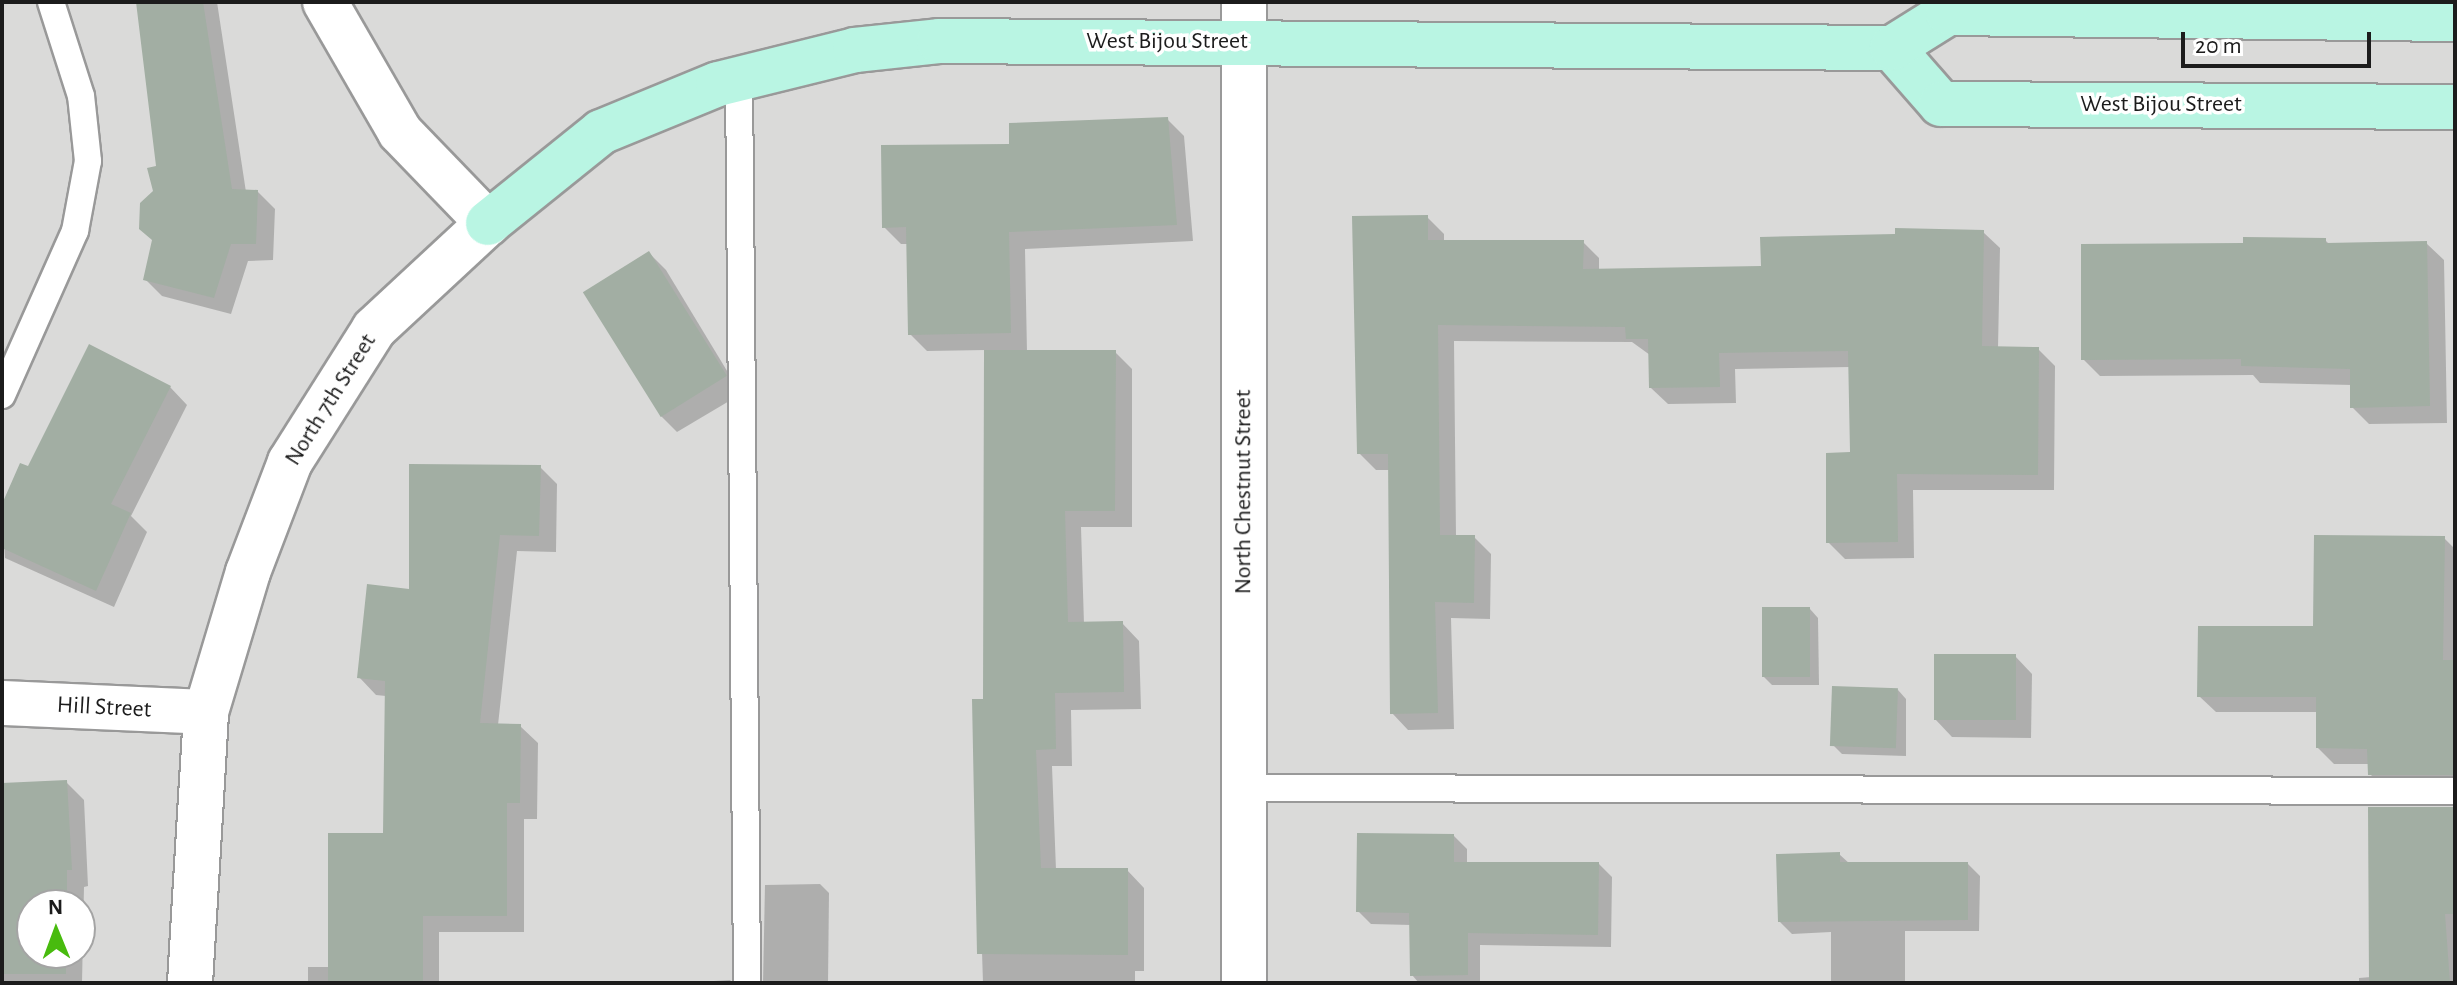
<!DOCTYPE html>
<style>
body{margin:0}
#map{position:relative;width:2457px;height:985px;overflow:hidden;background:#e3ede6;font-family:"Alegreya Sans",sans-serif}
div>[style]{position:absolute}
[style*='--x']{left:calc(var(--x)*1px);top:calc(var(--y)*1px);width:calc(var(--w)*1px);rotate:calc(var(--a)*1deg)}
.residential>*{inset:0;background:#dadad9}
.shadow>*{inset:0;background:#0003}
.building>*{inset:0;background:#a2aea3;transform-origin:0 0}
.roads{filter:drop-shadow(2px 0 #999) drop-shadow(-2px 0 #999) drop-shadow(0 2px #999) drop-shadow(0 -2px #999)}
.service>*{height:26px;margin:-13px;padding:0 13px;transform-origin:13px;border-radius:13px;background:#fff}
.minor>*{height:44px;margin:-22px;padding:0 22px;transform-origin:22px;border-radius:22px;background:#fff}
.tertiary>*{height:44px;margin:-22px;padding:0 22px;transform-origin:22px;border-radius:22px;background:#fff}
.secondary>*{height:44px;margin:-22px;padding:0 22px;transform-origin:22px;border-radius:22px;background:#b9f5e3}
span{translate:-50% -50%;white-space:nowrap;text-align:center;line-height:1.15;-webkit-text-stroke:7px #fff;paint-order:stroke}
.street-label{font-size:24px;color:#1c1c1c}
.frame{position:absolute;inset:0;border:4px solid #1c1c1c;pointer-events:none}
.north{position:absolute;left:16px;top:889px;width:80px;height:80px;box-sizing:border-box;background:#fff;border:2px solid #a4a4a4;border-radius:50%;rotate:359deg;font-size:22px;font-weight:700;line-height:32px;text-align:center;color:#1c1c1c}
.north::after{content:'';display:block;margin:auto;width:28px;height:36px;background:#48bb0e;clip-path:polygon(50% 0,100% 100%,50% 72%,0 100%)}
.scale{position:absolute;left:2181px;top:32px;width:190px;height:36px;box-sizing:border-box;border:4px solid #1c1c1c;border-top:0;padding-left:10px;font-size:24px;line-height:28px;white-space:nowrap;color:#1c1c1c;-webkit-text-stroke:6px #fff;paint-order:stroke}
</style>
<div id="map">
<div class="residential">
<i style="clip-path:polygon(evenodd,2px 2px,2455px 2px,2455px 983px,2px 983px,2px 2px,32px 905px,80px 905px,80px 953px,32px 953px,32px 905px)"></i>
</div>
<div class="shadow">
<i style="clip-path:polygon(138px 2px,217px 2px,246px 192px,258px 192px,275px 209px,273px 260px,248px 261px,231px 314px,162px 296px,145px 279px,154px 241px,159px 167px)"></i>
<i style="clip-path:polygon(1167px 119px,1184px 136px,1193px 241px,1025px 249px,1027px 352px,1115px 352px,1132px 369px,1132px 527px,1081px 527px,1084px 624px,1122px 623px,1139px 641px,1141px 709px,1071px 710px,1072px 766px,1052px 766px,1056px 870px,1127px 870px,1144px 888px,1144px 971px,1135px 971px,1135px 983px,983px 983px,974px 701px,985px 701px,986px 350px,927px 351px,910px 334px,909px 244px,901px 244px,884px 227px,1011px 146px)"></i>
<i style="clip-path:polygon(1427px 217px,1444px 234px,1444px 242px,1583px 242px,1599px 258px,1599px 271px,1763px 268px,1983px 232px,2000px 248px,1998px 349px,2038px 349px,2055px 366px,2054px 490px,1913px 490px,1914px 558px,1845px 559px,1828px 542px,1852px 454px,1850px 367px,1735px 369px,1736px 403px,1668px 404px,1651px 388px,1650px 355px,1632px 342px,1454px 341px,1456px 537px,1474px 537px,1491px 554px,1490px 619px,1451px 618px,1454px 729px,1408px 730px,1392px 713px,1390px 470px,1376px 470px,1359px 453px)"></i>
<i style="clip-path:polygon(2325px 240px,2329px 244px,2426px 243px,2444px 260px,2447px 423px,2369px 424px,2352px 407px,2352px 385px,2260px 383px,2253px 375px,2100px 376px,2083px 359px,2245px 245px)"></i>
<i style="clip-path:polygon(649px 253px,666px 270px,741px 394px,677px 432px,660px 415px)"></i>
<i style="clip-path:polygon(170px 387px,187px 405px,131px 516px,147px 532px,114px 607px,5px 558px,2px 509px,29px 469px)"></i>
<i style="clip-path:polygon(540px 467px,557px 484px,556px 552px,517px 551px,498px 725px,520px 726px,538px 743px,537px 819px,524px 819px,524px 932px,439px 932px,439px 983px,308px 983px,308px 967px,330px 967px,385px 835px,386px 696px,376px 695px,359px 677px,411px 591px)"></i>
<i style="clip-path:polygon(2444px 538px,2455px 549px,2455px 790px,2386px 790px,2370px 774px,2370px 764px,2334px 764px,2318px 748px,2318px 712px,2216px 712px,2199px 696px,2314px 628px)"></i>
<i style="clip-path:polygon(1810px 609px,1818px 618px,1819px 685px,1772px 685px,1763px 676px)"></i>
<i style="clip-path:polygon(2015px 656px,2032px 674px,2031px 738px,1952px 737px,1935px 719px)"></i>
<i style="clip-path:polygon(1898px 690px,1906px 699px,1906px 756px,1842px 754px,1833px 745px)"></i>
<i style="clip-path:polygon(evenodd,66px 782px,84px 800px,88px 886px,84px 887px,82px 983px,2px 983px,2px 785px,66px 782px,32px 905px,80px 905px,80px 953px,32px 953px,32px 905px)"></i>
<i style="clip-path:polygon(2453px 809px,2455px 983px,2359px 983px,2359px 978px,2371px 977px)"></i>
<i style="clip-path:polygon(1454px 836px,1467px 849px,1467px 864px,1599px 864px,1612px 877px,1611px 947px,1480px 945px,1480px 983px,1419px 983px,1412px 975px,1411px 925px,1371px 924px,1358px 911px)"></i>
<i style="clip-path:polygon(1839px 854px,1850px 864px,1968px 864px,1980px 876px,1979px 931px,1905px 931px,1905px 983px,1831px 983px,1831px 932px,1792px 934px,1780px 922px)"></i>
<i style="clip-path:polygon(820px 884px,829px 893px,828px 983px,763px 983px,765px 885px)"></i>
<i style="clip-path:polygon(730px 980px,733px 983px,681px 983px)"></i>
</div>
<div class="building">
<i style="clip-path:polygon(136px 2px,203px 2px,232px 189px,258px 190px,256px 244px,231px 244px,214px 298px,143px 280px,152px 240px,139px 229px,140px 203px,153px 191px,147px 168px,156px 166px)"></i>
<i style="clip-path:polygon(1168px 117px,1177px 225px,1009px 232px,1011px 333px,908px 335px,906px 227px,882px 228px,881px 145px,1009px 144px,1009px 123px)"></i>
<i style="clip-path:polygon(1428px 215px,1428px 240px,1584px 240px,1583px 269px,1761px 266px,1760px 237px,1895px 234px,1895px 228px,1984px 230px,1982px 346px,2039px 347px,2038px 475px,1897px 474px,1898px 542px,1826px 543px,1826px 453px,1850px 452px,1848px 351px,1719px 353px,1720px 387px,1649px 388px,1648px 339px,1626px 339px,1625px 327px,1438px 325px,1440px 535px,1475px 535px,1474px 603px,1435px 602px,1438px 713px,1390px 714px,1388px 454px,1357px 454px,1352px 216px)"></i>
<i style="clip-path:polygon(2243px 237px,2326px 238px,2326px 243px,2427px 241px,2430px 406px,2350px 408px,2350px 369px,2241px 366px,2241px 359px,2081px 360px,2081px 244px,2243px 243px)"></i>
<i style="left:649px;top:251px;width:147px;height:78px;rotate:58deg"></i>
<i style="clip-path:polygon(89px 344px,171px 386px,111px 504px,131px 513px,96px 591px,2px 548px,2px 504px,20px 463px,28px 466px)"></i>
<i style="clip-path:polygon(984px 350px,1116px 350px,1115px 511px,1065px 511px,1068px 622px,1123px 621px,1124px 692px,1055px 693px,1056px 749px,1036px 750px,1041px 868px,1128px 868px,1128px 955px,977px 954px,972px 699px,983px 699px)"></i>
<i style="clip-path:polygon(409px 464px,541px 465px,539px 536px,500px 535px,480px 723px,521px 724px,520px 803px,507px 803px,507px 916px,423px 916px,423px 983px,328px 983px,328px 833px,383px 833px,385px 681px,357px 678px,367px 584px,409px 589px)"></i>
<i style="clip-path:polygon(2314px 535px,2445px 536px,2443px 660px,2455px 660px,2453px 775px,2368px 775px,2367px 749px,2316px 748px,2316px 697px,2197px 697px,2198px 626px,2313px 626px)"></i>
<i style="left:1762px;top:607px;width:48px;height:70px"></i>
<i style="left:1934px;top:654px;width:82px;height:66px"></i>
<i style="left:1832px;top:686px;width:66px;height:60px;rotate:2deg"></i>
<i style="clip-path:polygon(67px 780px,72px 870px,67px 870px,67px 905px,32px 905px,32px 953px,66px 953px,66px 974px,2px 974px,2px 783px)"></i>
<i style="clip-path:polygon(2368px 807px,2454px 807px,2455px 914px,2445px 914px,2450px 983px,2369px 983px)"></i>
<i style="clip-path:polygon(1357px 833px,1454px 834px,1454px 862px,1599px 862px,1598px 935px,1468px 933px,1468px 975px,1410px 976px,1409px 913px,1356px 912px)"></i>
<i style="clip-path:polygon(1840px 852px,1840px 862px,1968px 862px,1968px 920px,1778px 922px,1776px 854px)"></i>
</div>
<div class="roads">
<div class="service">
<i style="--x:739;--y:78;--w:905;--a:89.49"></i>
<i style="--x:2;--y:395;--w:180;--a:-66"></i>
<i style="--x:75;--y:231;--w:71;--a:-79.5"></i>
<i style="--x:88;--y:161;--w:65;--a:-96.1"></i>
<i style="--x:81;--y:96;--w:99;--a:-107.7"></i>
<i style="--x:1244;--y:788;--w:1211;--a:0.14"></i>
</div>
<div class="minor">
<i style="--x:325;--y:2;--w:150;--a:60"></i>
<i style="--x:400;--y:132;--w:127;--a:46"></i>
<i style="--x:1244;--y:2;--w:981;--a:90"></i>
<i style="--x:2;--y:703;--w:204;--a:2.5"></i>
</div>
<div class="tertiary">
<i style="--x:190;--y:983;--w:271;--a:-86.6"></i>
<i style="--x:206;--y:712;--w:146;--a:-73.3"></i>
<i style="--x:248;--y:572;--w:118;--a:-69.1"></i>
<i style="--x:290;--y:462;--w:157;--a:-57.7"></i>
<i style="--x:374;--y:329;--w:156;--a:-42.9"></i>
</div>
<div class="secondary">
<i style="--x:1892;--y:48;--w:74;--a:48.8"></i>
<i style="--x:1941;--y:104;--w:514;--a:0.33"></i>
<i style="--x:488;--y:223;--w:145;--a:-38.8"></i>
<i style="--x:601;--y:132;--w:126;--a:-22.3"></i>
<i style="--x:718;--y:84;--w:141;--a:-13.9"></i>
<i style="--x:855;--y:50;--w:84;--a:-6.1"></i>
<i style="--x:939;--y:41;--w:953;--a:0.42"></i>
<i style="--x:1892;--y:48;--w:66;--a:-32"></i>
<i style="--x:1948;--y:13;--w:507;--a:0.68"></i>
</div>
</div>
<div class="street-label">
<span style="left:1167px;top:42px">West Bijou Street</span>
<span style="left:2161px;top:105px">West Bijou Street</span>
<span style="left:331px;top:400px;rotate:-58deg">North 7th Street</span>
<span style="left:1244px;top:492px;rotate:-90deg">North Chestnut Street</span>
<span style="left:104px;top:708px;rotate:3deg">Hill Street</span>
</div>
<div class="frame"></div>
<div class="north">N</div>
<div class="scale">20 m</div>
</div>
